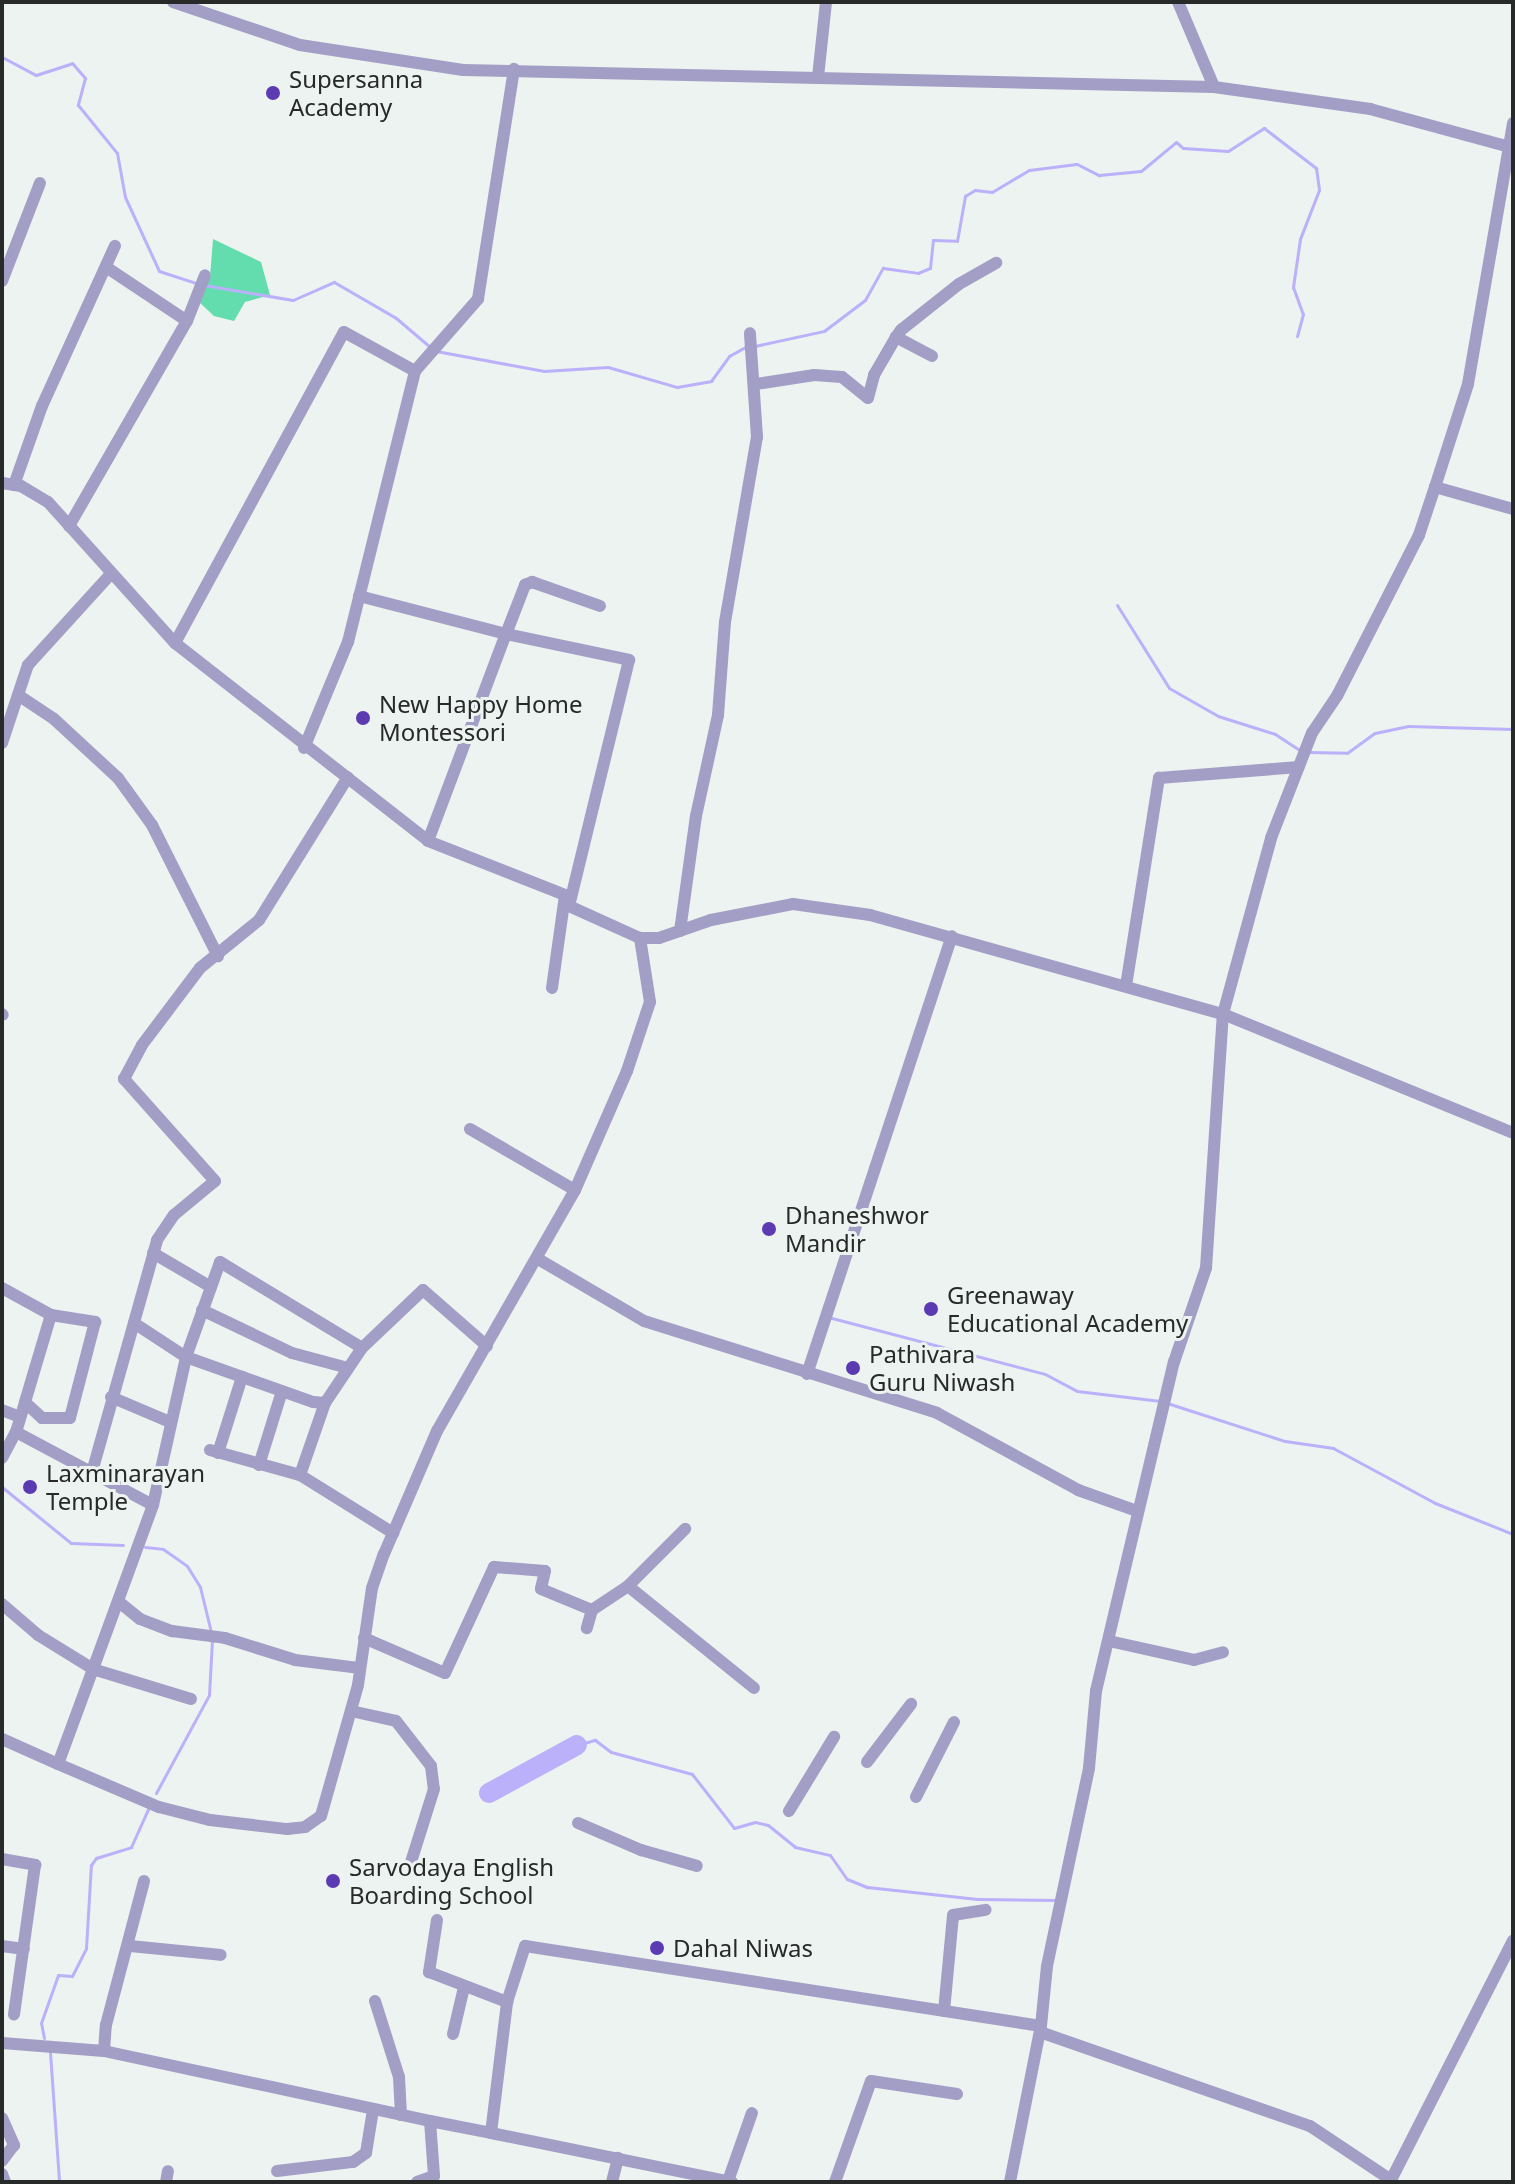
<!DOCTYPE html>
<style>
body{margin:0}
#map{position:relative;width:1515px;height:2184px;overflow:hidden;background:#edf3f0;font-family:"Noto Sans",sans-serif}
div>[style]{position:absolute}
[style*='--x']{left:calc(var(--x)*1px);top:calc(var(--y)*1px);width:calc(var(--w)*1px);rotate:calc(var(--a)*1deg)}
.forest>*{inset:0;background:#64ddae}
.stream>*{height:3px;margin:-1.5px;padding:0 1.5px;transform-origin:1.5px;border-radius:1.5px;background:#bbb0fa}
.river>*{height:20px;margin:-10px;padding:0 10px;transform-origin:10px;border-radius:10px;background:#bbb0fa}
.street>*{height:12px;margin:-6px;padding:0 6px;transform-origin:6px;border-radius:6px;background:#a39ec6}
.dots>*{width:22px;height:22px;translate:-50% -50%;box-sizing:border-box;border:4px solid #edf3f0;border-radius:50%}
span{translate:-50% -50%;white-space:nowrap;text-align:center;line-height:1.15;-webkit-text-stroke:6px #edf3f0;paint-order:stroke}
.poi-label{font-size:24px;color:#282a29}
.left{translate:0 -50%;text-align:left}
.frame{position:absolute;inset:0;border:4px solid #282a29;pointer-events:none}
</style>
<div id="map">
<div class="forest">
<i style="clip-path:polygon(213px 239px,261px 262px,270px 295px,245px 302px,234px 321px,214px 316px,198px 301px,210px 277px)"></i>
</div>
<div class="stream">
<i style="--x:2;--y:57;--w:38;--a:28"></i>
<i style="--x:36;--y:75;--w:38;--a:-18"></i>
<i style="--x:72;--y:63;--w:20;--a:49"></i>
<i style="--x:85;--y:78;--w:28;--a:105"></i>
<i style="--x:78;--y:105;--w:62;--a:50.9"></i>
<i style="--x:117;--y:153;--w:45;--a:79.7"></i>
<i style="--x:125;--y:197;--w:81;--a:65.3"></i>
<i style="--x:159;--y:271;--w:40;--a:18"></i>
<i style="--x:204;--y:285;--w:90;--a:9.6"></i>
<i style="--x:293;--y:300;--w:45;--a:-23.7"></i>
<i style="--x:334;--y:282;--w:72;--a:30.1"></i>
<i style="--x:396;--y:318;--w:45;--a:40.5"></i>
<i style="--x:755;--y:346;--w:71;--a:-12.3"></i>
<i style="--x:824;--y:331;--w:51;--a:-37.1"></i>
<i style="--x:865;--y:300;--w:37;--a:-61"></i>
<i style="--x:883;--y:268;--w:35;--a:8"></i>
<i style="--x:918;--y:273;--w:13;--a:-23"></i>
<i style="--x:930;--y:268;--w:28;--a:-84"></i>
<i style="--x:933;--y:240;--w:24;--a:2"></i>
<i style="--x:957;--y:241;--w:46;--a:-79.9"></i>
<i style="--x:965;--y:196;--w:12;--a:-31"></i>
<i style="--x:975;--y:190;--w:17;--a:7"></i>
<i style="--x:992;--y:192;--w:43;--a:-30.7"></i>
<i style="--x:1029;--y:170;--w:48;--a:-7.1"></i>
<i style="--x:1077;--y:164;--w:25;--a:27"></i>
<i style="--x:1099;--y:175;--w:42;--a:-5.4"></i>
<i style="--x:1141;--y:171;--w:45;--a:-39.6"></i>
<i style="--x:1176;--y:142;--w:9;--a:41"></i>
<i style="--x:1183;--y:148;--w:45;--a:3.8"></i>
<i style="--x:1228;--y:151;--w:43;--a:-32.6"></i>
<i style="--x:1264;--y:128;--w:66;--a:37.6"></i>
<i style="--x:1316;--y:168;--w:22;--a:82"></i>
<i style="--x:1319;--y:190;--w:53;--a:111.2"></i>
<i style="--x:1300;--y:239;--w:49;--a:98.3"></i>
<i style="--x:1293;--y:287;--w:29;--a:70"></i>
<i style="--x:1303;--y:314;--w:23;--a:105"></i>
<i style="--x:436;--y:351;--w:110;--a:10.5"></i>
<i style="--x:544;--y:371;--w:64;--a:-3.6"></i>
<i style="--x:608;--y:367;--w:72;--a:16.2"></i>
<i style="--x:677;--y:387;--w:35;--a:-10"></i>
<i style="--x:711;--y:381;--w:31;--a:-54"></i>
<i style="--x:729;--y:356;--w:21;--a:-29"></i>
<i style="--x:1117;--y:605;--w:98;--a:57.9"></i>
<i style="--x:1169;--y:688;--w:56;--a:29.7"></i>
<i style="--x:1218;--y:716;--w:60;--a:17.5"></i>
<i style="--x:1275;--y:734;--w:31;--a:33"></i>
<i style="--x:1308;--y:752;--w:39;--a:1"></i>
<i style="--x:1347;--y:753;--w:34;--a:-36"></i>
<i style="--x:1375;--y:733;--w:34;--a:-12"></i>
<i style="--x:1408;--y:726;--w:105;--a:1.6"></i>
<i style="--x:828;--y:1317;--w:224;--a:14.7"></i>
<i style="--x:1045;--y:1374;--w:36;--a:28"></i>
<i style="--x:1077;--y:1391;--w:84;--a:6.9"></i>
<i style="--x:1167;--y:1403;--w:124;--a:17.9"></i>
<i style="--x:1285;--y:1441;--w:49;--a:8.3"></i>
<i style="--x:1333;--y:1448;--w:116;--a:28.3"></i>
<i style="--x:1435;--y:1503;--w:84;--a:21.7"></i>
<i style="--x:2;--y:1487;--w:89;--a:39.1"></i>
<i style="--x:71;--y:1543;--w:52;--a:2.2"></i>
<i style="--x:145;--y:1547;--w:18;--a:6"></i>
<i style="--x:163;--y:1549;--w:29;--a:35"></i>
<i style="--x:187;--y:1566;--w:25;--a:58"></i>
<i style="--x:200;--y:1587;--w:46;--a:76.3"></i>
<i style="--x:577;--y:1745;--w:19;--a:-16"></i>
<i style="--x:595;--y:1740;--w:20;--a:37"></i>
<i style="--x:611;--y:1752;--w:84;--a:15.2"></i>
<i style="--x:692;--y:1774;--w:68;--a:52.1"></i>
<i style="--x:734;--y:1828;--w:22;--a:-16"></i>
<i style="--x:755;--y:1822;--w:13;--a:13"></i>
<i style="--x:768;--y:1825;--w:35;--a:39"></i>
<i style="--x:795;--y:1847;--w:36;--a:13"></i>
<i style="--x:830;--y:1855;--w:29;--a:55"></i>
<i style="--x:847;--y:1879;--w:22;--a:22"></i>
<i style="--x:867;--y:1887;--w:111;--a:6.2"></i>
<i style="--x:977;--y:1899;--w:79;--a:0.7"></i>
<i style="--x:156;--y:1793;--w:111;--a:-61.6"></i>
<i style="--x:209;--y:1695;--w:56;--a:-86.9"></i>
<i style="--x:44;--y:2038;--w:15;--a:-101"></i>
<i style="--x:41;--y:2023;--w:51;--a:-70.5"></i>
<i style="--x:58;--y:1975;--w:14;--a:4"></i>
<i style="--x:72;--y:1976;--w:31;--a:-63"></i>
<i style="--x:86;--y:1948;--w:83;--a:-86.6"></i>
<i style="--x:91;--y:1865;--w:9;--a:-54"></i>
<i style="--x:96;--y:1858;--w:37;--a:-17"></i>
<i style="--x:131;--y:1847;--w:44;--a:-65.8"></i>
<i style="--x:50;--y:2052;--w:130;--a:86"></i>
</div>
<div class="river">
<i style="--x:489;--y:1793;--w:100;--a:-28.6"></i>
</div>
<div class="street">
<i style="--x:173;--y:2;--w:134;--a:18.7"></i>
<i style="--x:300;--y:45;--w:165;--a:8.7"></i>
<i style="--x:463;--y:70;--w:751;--a:1.3"></i>
<i style="--x:1214;--y:87;--w:158;--a:8"></i>
<i style="--x:1370;--y:109;--w:141;--a:15.2"></i>
<i style="--x:1178;--y:2;--w:92;--a:67"></i>
<i style="--x:818;--y:77;--w:75;--a:-83.9"></i>
<i style="--x:106;--y:267;--w:97;--a:33.7"></i>
<i style="--x:2;--y:281;--w:105;--a:-68.8"></i>
<i style="--x:932;--y:356;--w:41;--a:-152.2"></i>
<i style="--x:896;--y:337;--w:9;--a:-54"></i>
<i style="--x:901;--y:330;--w:74;--a:-38.4"></i>
<i style="--x:959;--y:284;--w:43;--a:-29.6"></i>
<i style="--x:756;--y:384;--w:59;--a:-8.8"></i>
<i style="--x:814;--y:375;--w:28;--a:4"></i>
<i style="--x:842;--y:377;--w:33;--a:39"></i>
<i style="--x:868;--y:398;--w:24;--a:-75"></i>
<i style="--x:874;--y:375;--w:44;--a:-59.9"></i>
<i style="--x:2;--y:483;--w:19;--a:9"></i>
<i style="--x:21;--y:486;--w:31;--a:31"></i>
<i style="--x:48;--y:502;--w:190;--a:48"></i>
<i style="--x:175;--y:643;--w:321;--a:38"></i>
<i style="--x:428;--y:841;--w:147;--a:21.5"></i>
<i style="--x:565;--y:895;--w:12;--a:70"></i>
<i style="--x:569;--y:906;--w:78;--a:24.3"></i>
<i style="--x:640;--y:938;--w:19;--a:0"></i>
<i style="--x:659;--y:938;--w:55;--a:-19.1"></i>
<i style="--x:711;--y:920;--w:84;--a:-11"></i>
<i style="--x:793;--y:904;--w:78;--a:8.1"></i>
<i style="--x:870;--y:915;--w:367;--a:15.7"></i>
<i style="--x:1223;--y:1014;--w:313;--a:22.3"></i>
<i style="--x:14;--y:485;--w:84;--a:-70.5"></i>
<i style="--x:42;--y:406;--w:176;--a:-65.5"></i>
<i style="--x:1435;--y:487;--w:81;--a:15.8"></i>
<i style="--x:69;--y:526;--w:237;--a:-60.1"></i>
<i style="--x:187;--y:321;--w:49;--a:-68.6"></i>
<i style="--x:359;--y:596;--w:152;--a:14.5"></i>
<i style="--x:506;--y:634;--w:53;--a:-68.8"></i>
<i style="--x:525;--y:585;--w:8;--a:-23"></i>
<i style="--x:532;--y:582;--w:72;--a:19.4"></i>
<i style="--x:175;--y:643;--w:354;--a:-61.5"></i>
<i style="--x:344;--y:332;--w:81;--a:28.8"></i>
<i style="--x:18;--y:695;--w:43;--a:33.7"></i>
<i style="--x:54;--y:719;--w:87;--a:42.7"></i>
<i style="--x:118;--y:778;--w:58;--a:54.1"></i>
<i style="--x:152;--y:825;--w:147;--a:63.3"></i>
<i style="--x:2;--y:743;--w:82;--a:-71.6"></i>
<i style="--x:28;--y:665;--w:122;--a:-47.7"></i>
<i style="--x:304;--y:748;--w:115;--a:-67.5"></i>
<i style="--x:348;--y:642;--w:279;--a:-76.1"></i>
<i style="--x:415;--y:371;--w:96;--a:-48.8"></i>
<i style="--x:478;--y:299;--w:233;--a:-81.1"></i>
<i style="--x:428;--y:841;--w:221;--a:-69.4"></i>
<i style="--x:506;--y:634;--w:126;--a:11.9"></i>
<i style="--x:629;--y:660;--w:253;--a:103.7"></i>
<i style="--x:680;--y:931;--w:116;--a:-82.1"></i>
<i style="--x:696;--y:816;--w:103;--a:-77.7"></i>
<i style="--x:718;--y:715;--w:93;--a:-85.7"></i>
<i style="--x:725;--y:622;--w:188;--a:-80.2"></i>
<i style="--x:757;--y:437;--w:104;--a:-93.9"></i>
<i style="--x:1126;--y:986;--w:211;--a:-81"></i>
<i style="--x:1159;--y:778;--w:140;--a:-4.5"></i>
<i style="--x:552;--y:988;--w:94;--a:-82"></i>
<i style="--x:2;--y:1014;--w:1;--a:45"></i>
<i style="--x:470;--y:1129;--w:121;--a:30.2"></i>
<i style="--x:153;--y:1253;--w:67;--a:30.4"></i>
<i style="--x:538;--y:1259;--w:123;--a:30.3"></i>
<i style="--x:644;--y:1321;--w:307;--a:17.4"></i>
<i style="--x:937;--y:1413;--w:161;--a:28.6"></i>
<i style="--x:1078;--y:1490;--w:63;--a:19.6"></i>
<i style="--x:2;--y:1288;--w:56;--a:28.9"></i>
<i style="--x:202;--y:1310;--w:100;--a:25.5"></i>
<i style="--x:292;--y:1353;--w:58;--a:15"></i>
<i style="--x:134;--y:1323;--w:62;--a:33.2"></i>
<i style="--x:186;--y:1357;--w:135;--a:19.5"></i>
<i style="--x:313;--y:1402;--w:12;--a:5"></i>
<i style="--x:325;--y:1403;--w:66;--a:-56.1"></i>
<i style="--x:807;--y:1374;--w:461;--a:-71.7"></i>
<i style="--x:111;--y:1397;--w:64;--a:23"></i>
<i style="--x:2;--y:1410;--w:19;--a:21"></i>
<i style="--x:16;--y:1432;--w:155;--a:28.1"></i>
<i style="--x:210;--y:1450;--w:93;--a:15.5"></i>
<i style="--x:300;--y:1475;--w:110;--a:31.9"></i>
<i style="--x:218;--y:1453;--w:80;--a:-72.5"></i>
<i style="--x:2;--y:1458;--w:30;--a:-62"></i>
<i style="--x:16;--y:1432;--w:31;--a:-73"></i>
<i style="--x:25;--y:1402;--w:91;--a:-73.4"></i>
<i style="--x:51;--y:1315;--w:45;--a:9"></i>
<i style="--x:95;--y:1322;--w:99;--a:104.6"></i>
<i style="--x:70;--y:1418;--w:28;--a:180"></i>
<i style="--x:42;--y:1418;--w:23;--a:-137"></i>
<i style="--x:259;--y:1465;--w:77;--a:-72.7"></i>
<i style="--x:92;--y:1472;--w:241;--a:-74.3"></i>
<i style="--x:157;--y:1240;--w:30;--a:-56"></i>
<i style="--x:174;--y:1215;--w:53;--a:-39.7"></i>
<i style="--x:215;--y:1181;--w:137;--a:-131.7"></i>
<i style="--x:124;--y:1079;--w:38;--a:-62"></i>
<i style="--x:142;--y:1045;--w:96;--a:-53"></i>
<i style="--x:200;--y:968;--w:76;--a:-39.1"></i>
<i style="--x:259;--y:920;--w:168;--a:-58.1"></i>
<i style="--x:300;--y:1475;--w:76;--a:-70.9"></i>
<i style="--x:628;--y:1586;--w:162;--a:39"></i>
<i style="--x:119;--y:1602;--w:27;--a:39"></i>
<i style="--x:140;--y:1619;--w:34;--a:21"></i>
<i style="--x:172;--y:1631;--w:53;--a:7.5"></i>
<i style="--x:225;--y:1638;--w:73;--a:17.4"></i>
<i style="--x:295;--y:1660;--w:64;--a:7.1"></i>
<i style="--x:2;--y:1604;--w:48;--a:40.7"></i>
<i style="--x:38;--y:1635;--w:65;--a:31.7"></i>
<i style="--x:93;--y:1669;--w:101;--a:110.2"></i>
<i style="--x:58;--y:1764;--w:61;--a:-155.9"></i>
<i style="--x:592;--y:1610;--w:43;--a:-33.7"></i>
<i style="--x:628;--y:1586;--w:81;--a:-45"></i>
<i style="--x:364;--y:1638;--w:88;--a:23.4"></i>
<i style="--x:445;--y:1673;--w:117;--a:-65.2"></i>
<i style="--x:494;--y:1567;--w:51;--a:4.5"></i>
<i style="--x:545;--y:1571;--w:18;--a:103"></i>
<i style="--x:541;--y:1589;--w:55;--a:22.4"></i>
<i style="--x:592;--y:1610;--w:19;--a:106"></i>
<i style="--x:1109;--y:1641;--w:87;--a:12.6"></i>
<i style="--x:1194;--y:1660;--w:30;--a:-15"></i>
<i style="--x:191;--y:1699;--w:102;--a:-163"></i>
<i style="--x:93;--y:1669;--w:175;--a:-69.9"></i>
<i style="--x:153;--y:1505;--w:152;--a:-77.4"></i>
<i style="--x:186;--y:1357;--w:101;--a:-70.3"></i>
<i style="--x:220;--y:1262;--w:166;--a:31.2"></i>
<i style="--x:362;--y:1348;--w:84;--a:-43.6"></i>
<i style="--x:423;--y:1290;--w:85;--a:41.2"></i>
<i style="--x:351;--y:1711;--w:46;--a:12.5"></i>
<i style="--x:396;--y:1721;--w:57;--a:52.1"></i>
<i style="--x:431;--y:1766;--w:23;--a:83"></i>
<i style="--x:434;--y:1789;--w:77;--a:107.5"></i>
<i style="--x:867;--y:1762;--w:73;--a:-52.8"></i>
<i style="--x:58;--y:1764;--w:110;--a:23.1"></i>
<i style="--x:159;--y:1807;--w:53;--a:14.3"></i>
<i style="--x:210;--y:1820;--w:78;--a:6.7"></i>
<i style="--x:287;--y:1829;--w:18;--a:-6"></i>
<i style="--x:305;--y:1827;--w:19;--a:-35"></i>
<i style="--x:321;--y:1816;--w:136;--a:-74.2"></i>
<i style="--x:358;--y:1685;--w:98;--a:-81.8"></i>
<i style="--x:372;--y:1588;--w:36;--a:-71"></i>
<i style="--x:384;--y:1554;--w:134;--a:-66.7"></i>
<i style="--x:437;--y:1431;--w:278;--a:-60.2"></i>
<i style="--x:575;--y:1190;--w:130;--a:-66.4"></i>
<i style="--x:627;--y:1071;--w:73;--a:-71.6"></i>
<i style="--x:650;--y:1002;--w:65;--a:-98.9"></i>
<i style="--x:916;--y:1797;--w:84;--a:-63.1"></i>
<i style="--x:789;--y:1811;--w:87;--a:-58.7"></i>
<i style="--x:578;--y:1823;--w:69;--a:23.2"></i>
<i style="--x:641;--y:1850;--w:58;--a:15.9"></i>
<i style="--x:2;--y:1859;--w:34;--a:10"></i>
<i style="--x:35;--y:1865;--w:151;--a:98"></i>
<i style="--x:437;--y:1920;--w:53;--a:98.7"></i>
<i style="--x:429;--y:1972;--w:84;--a:21"></i>
<i style="--x:2;--y:1946;--w:22;--a:8"></i>
<i style="--x:130;--y:1946;--w:91;--a:5.6"></i>
<i style="--x:375;--y:2001;--w:80;--a:72.5"></i>
<i style="--x:399;--y:2077;--w:38;--a:87"></i>
<i style="--x:944;--y:2011;--w:96;--a:-84.6"></i>
<i style="--x:953;--y:1915;--w:33;--a:-9"></i>
<i style="--x:1040;--y:2032;--w:286;--a:19.2"></i>
<i style="--x:1310;--y:2126;--w:97;--a:33.7"></i>
<i style="--x:453;--y:2034;--w:48;--a:-76.8"></i>
<i style="--x:2;--y:2043;--w:102;--a:4.5"></i>
<i style="--x:104;--y:2051;--w:333;--a:12.1"></i>
<i style="--x:430;--y:2121;--w:55;--a:85.8"></i>
<i style="--x:434;--y:2176;--w:18;--a:161"></i>
<i style="--x:104;--y:2051;--w:26;--a:-86"></i>
<i style="--x:106;--y:2025;--w:149;--a:-75.2"></i>
<i style="--x:2;--y:2118;--w:30;--a:66"></i>
<i style="--x:14;--y:2145;--w:20;--a:127"></i>
<i style="--x:430;--y:2121;--w:62;--a:11.1"></i>
<i style="--x:491;--y:2133;--w:132;--a:-83"></i>
<i style="--x:507;--y:2002;--w:59;--a:-72.2"></i>
<i style="--x:525;--y:1946;--w:522;--a:8.81"></i>
<i style="--x:491;--y:2133;--w:246;--a:11.5"></i>
<i style="--x:277;--y:2171;--w:77;--a:-6.8"></i>
<i style="--x:353;--y:2162;--w:16;--a:-35"></i>
<i style="--x:366;--y:2153;--w:44;--a:-80.8"></i>
<i style="--x:2;--y:2174;--w:9;--a:69"></i>
<i style="--x:728;--y:2181;--w:72;--a:-70.6"></i>
<i style="--x:166;--y:2182;--w:11;--a:-80"></i>
<i style="--x:612;--y:2182;--w:25;--a:-76"></i>
<i style="--x:835;--y:2182;--w:107;--a:-70.4"></i>
<i style="--x:871;--y:2081;--w:87;--a:8.6"></i>
<i style="--x:1010;--y:2182;--w:159;--a:-78.8"></i>
<i style="--x:1041;--y:2026;--w:60;--a:-84.3"></i>
<i style="--x:1047;--y:1966;--w:202;--a:-78"></i>
<i style="--x:1089;--y:1768;--w:77;--a:-84.8"></i>
<i style="--x:1096;--y:1691;--w:338;--a:-76.7"></i>
<i style="--x:1174;--y:1362;--w:99;--a:-71.2"></i>
<i style="--x:1206;--y:1268;--w:255;--a:-86.2"></i>
<i style="--x:1223;--y:1014;--w:182;--a:-74.7"></i>
<i style="--x:1271;--y:838;--w:113;--a:-68.7"></i>
<i style="--x:1312;--y:733;--w:45;--a:-56"></i>
<i style="--x:1337;--y:696;--w:181;--a:-63"></i>
<i style="--x:1419;--y:535;--w:51;--a:-71.6"></i>
<i style="--x:1435;--y:487;--w:108;--a:-72.2"></i>
<i style="--x:1468;--y:384;--w:265;--a:-80.2"></i>
<i style="--x:1390;--y:2182;--w:271;--a:-63"></i>
</div>
<div class="dots">
<i style="left:273px;top:93px;background:#5c3ab2"></i>
<i style="left:363px;top:718px;background:#5c3ab2"></i>
<i style="left:769px;top:1229px;background:#5c3ab2"></i>
<i style="left:931px;top:1309px;background:#5c3ab2"></i>
<i style="left:853px;top:1368px;background:#5c3ab2"></i>
<i style="left:30px;top:1487px;background:#5c3ab2"></i>
<i style="left:333px;top:1881px;background:#5c3ab2"></i>
<i style="left:657px;top:1948px;background:#5c3ab2"></i>
</div>
<div class="poi-label">
<span class="left" style="left:289px;top:93px">Supersanna<br>Academy</span>
<span class="left" style="left:379px;top:718px">New Happy Home<br>Montessori</span>
<span class="left" style="left:785px;top:1229px">Dhaneshwor<br>Mandir</span>
<span class="left" style="left:947px;top:1309px">Greenaway<br>Educational Academy</span>
<span class="left" style="left:869px;top:1368px">Pathivara<br>Guru Niwash</span>
<span class="left" style="left:46px;top:1487px">Laxminarayan<br>Temple</span>
<span class="left" style="left:349px;top:1881px">Sarvodaya English<br>Boarding School</span>
<span class="left" style="left:673px;top:1948px">Dahal Niwas</span>
</div>
<div class="frame"></div>
</div>
